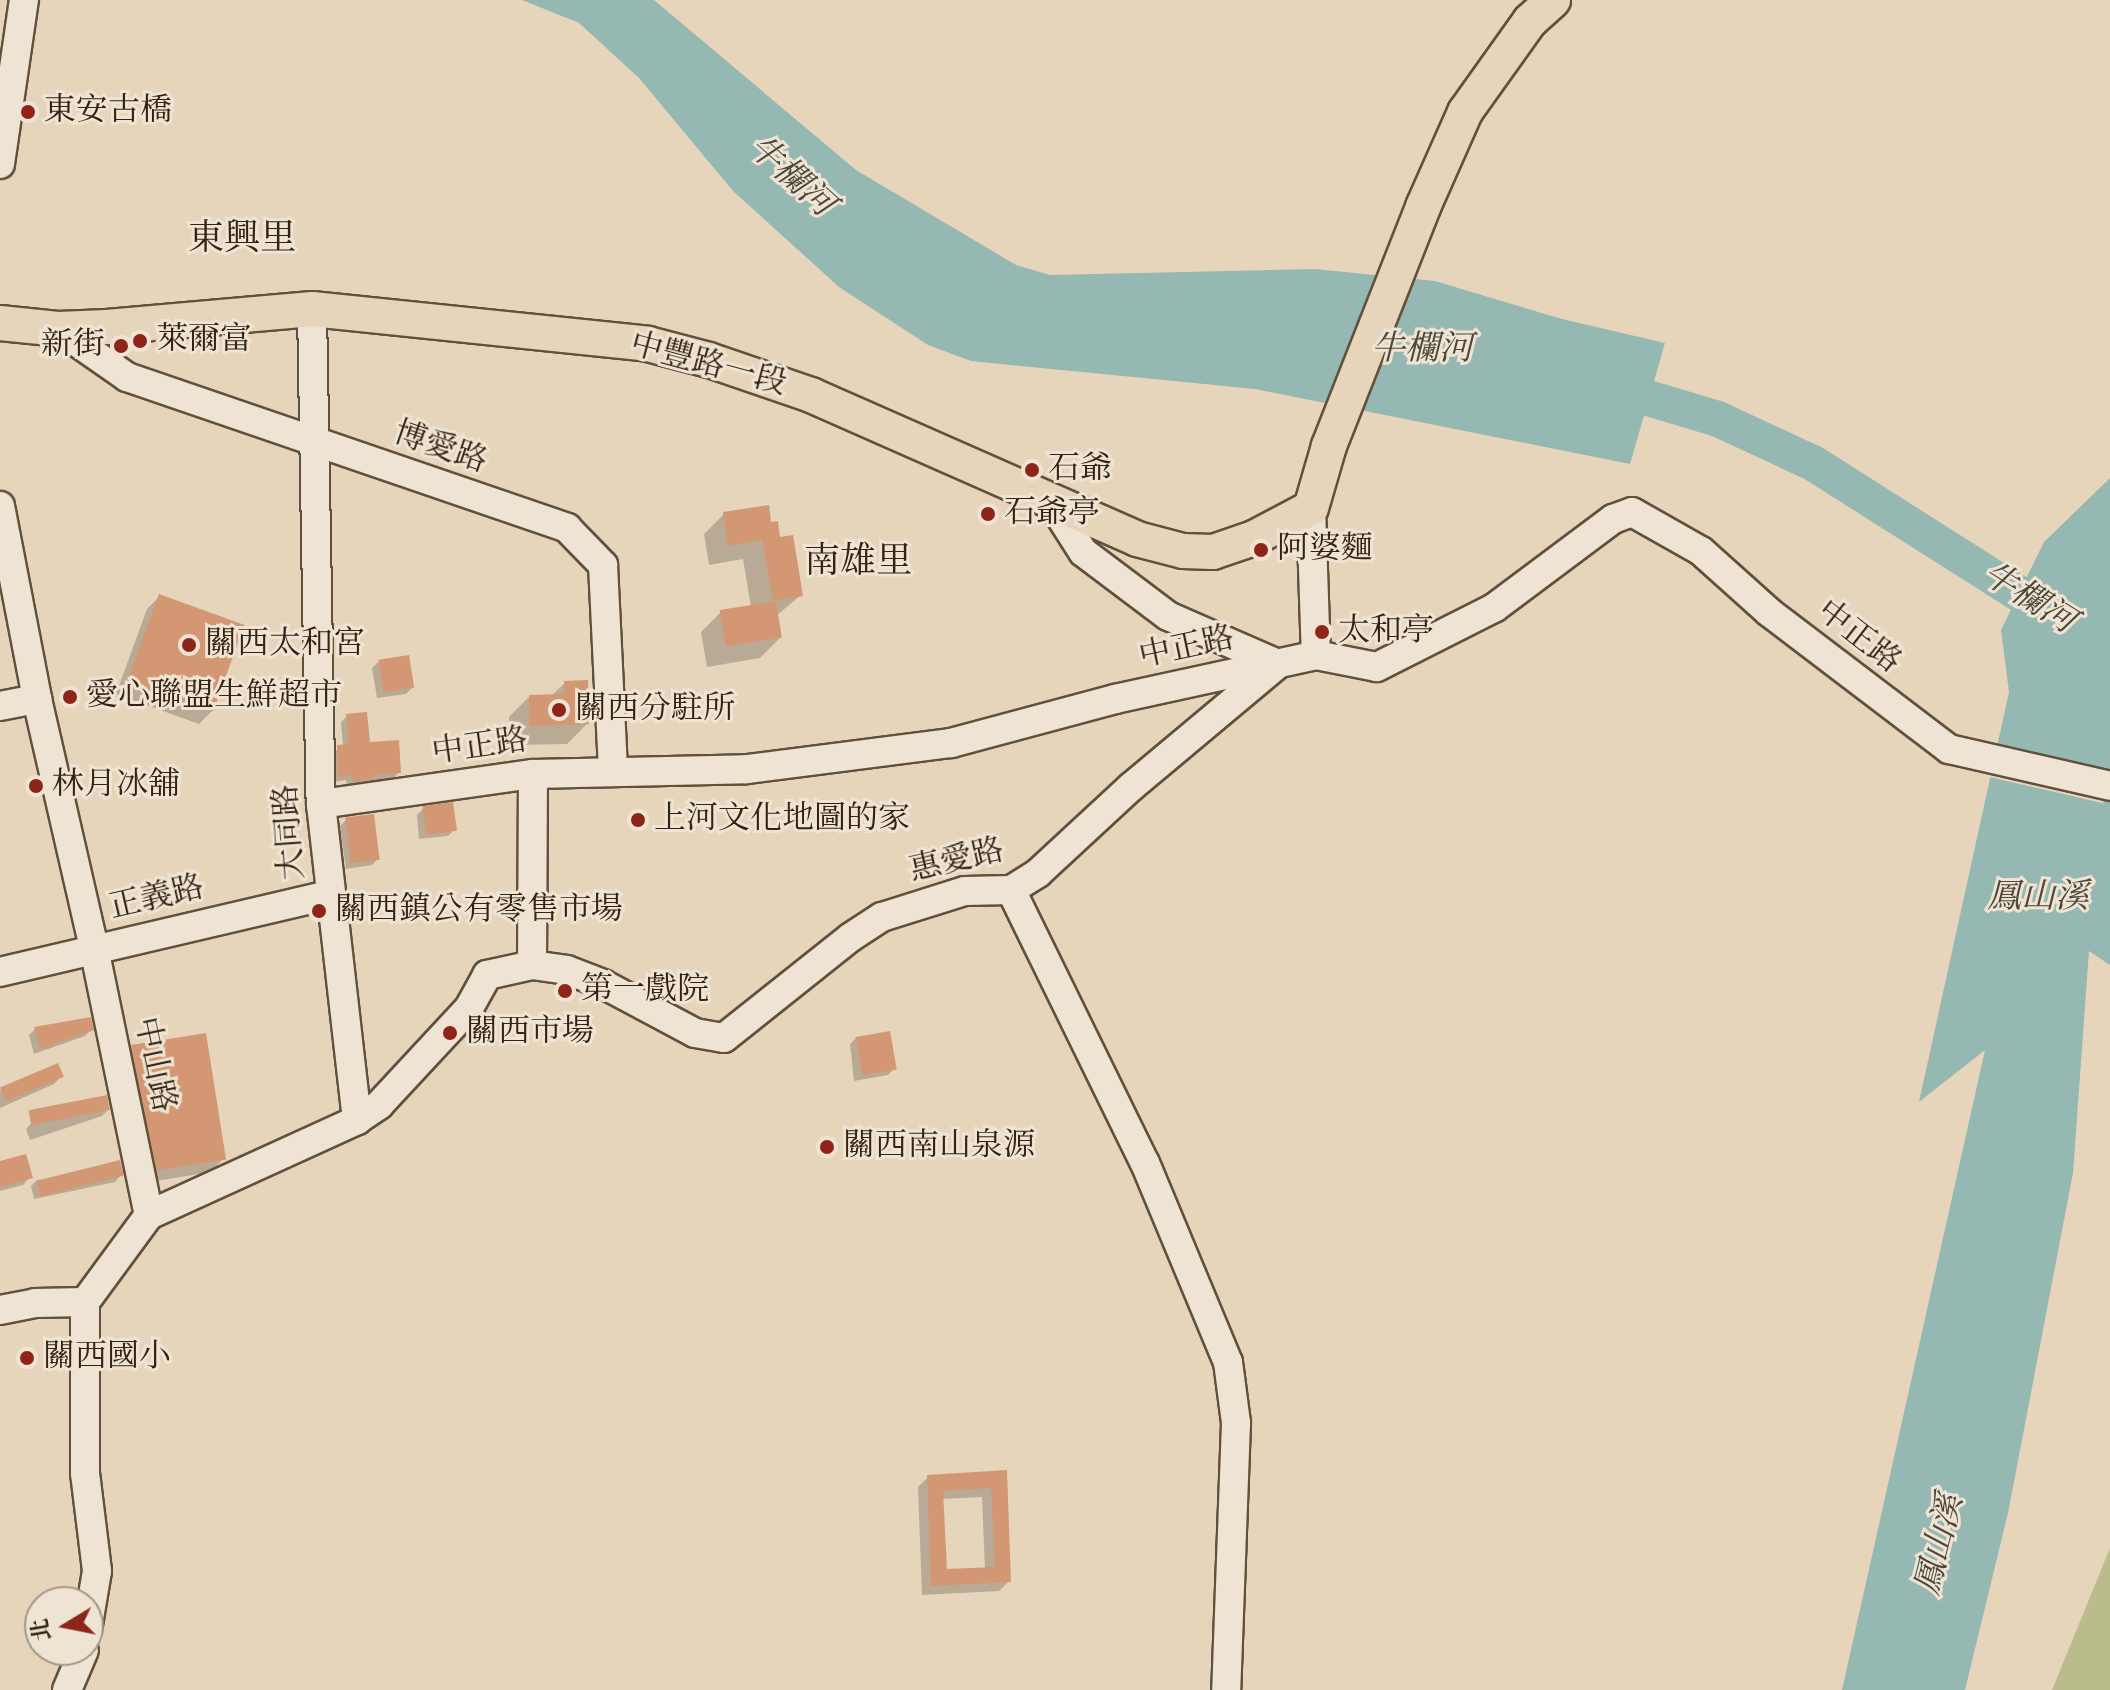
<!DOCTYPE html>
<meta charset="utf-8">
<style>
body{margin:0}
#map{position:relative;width:2110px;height:1690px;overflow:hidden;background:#e6d5bb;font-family:"Old Standard TT","Noto Serif TC",serif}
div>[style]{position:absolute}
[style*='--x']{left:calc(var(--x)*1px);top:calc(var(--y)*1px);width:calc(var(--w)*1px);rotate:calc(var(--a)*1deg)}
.green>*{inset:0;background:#babc8c}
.water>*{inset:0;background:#96b8b3}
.pier>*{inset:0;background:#e6d5bb;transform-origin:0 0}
.shadow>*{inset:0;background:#0003}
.river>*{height:36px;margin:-18px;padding:0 18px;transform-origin:18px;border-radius:18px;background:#96b8b3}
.building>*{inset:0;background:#d49774;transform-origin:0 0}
.roads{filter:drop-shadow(2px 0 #61503c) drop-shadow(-2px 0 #61503c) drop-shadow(0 2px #61503c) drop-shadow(0 -2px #61503c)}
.minor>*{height:28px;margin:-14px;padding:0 14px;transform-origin:14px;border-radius:14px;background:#efe4d3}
.major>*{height:34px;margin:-17px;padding:0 17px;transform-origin:17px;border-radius:17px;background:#e6d5bb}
.dots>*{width:22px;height:22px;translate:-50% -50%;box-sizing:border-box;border:4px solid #efe4d3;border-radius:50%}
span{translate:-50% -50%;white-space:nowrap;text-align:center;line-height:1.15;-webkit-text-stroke:6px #efe4d3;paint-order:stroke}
.poi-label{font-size:32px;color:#352311}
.left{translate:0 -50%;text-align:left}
.right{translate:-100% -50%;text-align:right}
.street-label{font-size:32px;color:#352311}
.water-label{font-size:34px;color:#4d483a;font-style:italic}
.quarter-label{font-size:36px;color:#352311}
.north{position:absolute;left:24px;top:1586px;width:80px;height:80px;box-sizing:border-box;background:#efe4d3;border:2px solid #a59785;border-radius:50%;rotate:260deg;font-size:22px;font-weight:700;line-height:32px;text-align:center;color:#352311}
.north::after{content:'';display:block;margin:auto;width:28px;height:36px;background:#8f2418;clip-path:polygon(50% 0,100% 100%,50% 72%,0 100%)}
</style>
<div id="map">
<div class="green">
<i style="clip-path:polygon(2110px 1548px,2110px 1690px,2052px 1690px)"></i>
</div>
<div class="water">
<i style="clip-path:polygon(522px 0,654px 0,856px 170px,1016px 265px,1050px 275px,1315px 269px,1435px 281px,1562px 319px,1665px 343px,1630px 464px,1255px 389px,971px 361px,928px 345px,839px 287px,733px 191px,639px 78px,579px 23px)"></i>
<i style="clip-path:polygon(2110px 478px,2110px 965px,2089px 951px,2073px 1173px,2008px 1513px,1965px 1690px,1842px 1690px,1985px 1050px,1919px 1102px,2009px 692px,2001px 630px,2044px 542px)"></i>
</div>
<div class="pier">
<i style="left:1993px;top:746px;width:120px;height:31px;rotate:13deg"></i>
</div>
<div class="shadow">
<i style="clip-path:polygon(724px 514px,770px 524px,801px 595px,776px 616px,780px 638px,760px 658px,707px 667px,701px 632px,721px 612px,751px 607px,743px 559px,709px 565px,704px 534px)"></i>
<i style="clip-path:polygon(160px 596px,212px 711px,199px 724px,116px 694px,147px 609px)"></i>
<i style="clip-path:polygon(378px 662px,412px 688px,406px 694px,377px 698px,372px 668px)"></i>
<i style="clip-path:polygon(565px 683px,587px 724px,567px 744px,510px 745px,509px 717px,529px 697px,551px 696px)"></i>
<i style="clip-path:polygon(347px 716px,369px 744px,399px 772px,393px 779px,347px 787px,346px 780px,332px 782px,332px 753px,343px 746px,341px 722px)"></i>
<i style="clip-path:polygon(423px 809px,454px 830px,448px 836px,419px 839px,417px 815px)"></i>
<i style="clip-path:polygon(346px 820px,378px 859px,372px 865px,346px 869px,340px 826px)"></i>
<i style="clip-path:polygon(35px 1029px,91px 1030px,85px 1036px,34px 1054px,29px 1035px)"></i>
<i style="clip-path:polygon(856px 1038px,895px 1068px,888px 1075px,854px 1081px,850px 1044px)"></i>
<i style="clip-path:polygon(132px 1047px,224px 1158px,211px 1172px,144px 1183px,119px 1060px)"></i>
<i style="clip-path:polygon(61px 1077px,54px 1084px,0 1108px,0 1090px)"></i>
<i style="clip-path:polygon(108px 1110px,102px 1116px,30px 1140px,26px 1129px,32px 1122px)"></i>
<i style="clip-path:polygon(0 1163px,30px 1177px,23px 1185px,0 1191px)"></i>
<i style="clip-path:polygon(121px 1175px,115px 1182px,34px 1199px,31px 1186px,37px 1180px)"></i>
<i style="clip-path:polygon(evenodd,1005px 1472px,1009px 1581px,999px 1591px,922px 1595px,918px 1487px,928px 1477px,1005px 1472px,982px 1497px,985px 1569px,945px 1571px,941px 1499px,982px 1497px)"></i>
</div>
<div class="river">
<i style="--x:1602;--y:390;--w:26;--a:4"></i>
<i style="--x:1628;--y:392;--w:94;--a:16.7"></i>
<i style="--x:1718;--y:419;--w:105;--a:24.9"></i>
<i style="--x:1813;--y:463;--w:291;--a:32.4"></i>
</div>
<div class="building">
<i style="clip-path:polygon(769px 505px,771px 522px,778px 521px,780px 537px,793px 535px,803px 596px,773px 601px,762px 540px,728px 546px,723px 512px)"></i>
<i style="left:159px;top:594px;width:91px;height:92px;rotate:20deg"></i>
<i style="left:776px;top:601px;width:37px;height:57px;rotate:81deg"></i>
<i style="left:409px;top:655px;width:33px;height:31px;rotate:81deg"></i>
<i style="clip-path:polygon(588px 680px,589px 724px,529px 726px,529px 695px,564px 694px,564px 681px)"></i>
<i style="clip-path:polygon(367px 712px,370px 742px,399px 740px,401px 773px,373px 775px,374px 779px,353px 782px,352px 775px,338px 777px,337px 745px,349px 744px,346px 714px)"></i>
<i style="left:453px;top:802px;width:29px;height:31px;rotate:82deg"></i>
<i style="left:374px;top:814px;width:46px;height:29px;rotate:83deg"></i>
<i style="clip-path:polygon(91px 1017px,94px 1030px,40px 1049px,34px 1027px)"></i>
<i style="left:890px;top:1031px;width:39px;height:35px;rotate:80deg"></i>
<i style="left:206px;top:1033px;width:128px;height:76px;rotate:81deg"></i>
<i style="left:58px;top:1063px;width:15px;height:63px;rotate:67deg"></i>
<i style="left:107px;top:1095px;width:15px;height:80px;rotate:79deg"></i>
<i style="clip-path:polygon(26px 1154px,33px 1178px,0 1187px,0 1161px)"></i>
<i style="left:120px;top:1160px;width:16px;height:86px;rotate:76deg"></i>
<i style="clip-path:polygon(evenodd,1007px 1470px,1011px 1582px,931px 1586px,927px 1475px,1007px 1470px,991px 1488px,995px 1567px,947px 1569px,943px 1491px,991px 1488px)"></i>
</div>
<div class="roads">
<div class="minor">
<i style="--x:0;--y:164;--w:166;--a:-81.7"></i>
<i style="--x:312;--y:309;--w:495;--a:89"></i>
<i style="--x:321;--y:804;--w:318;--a:83.5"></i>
<i style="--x:58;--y:329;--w:84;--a:34.8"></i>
<i style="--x:127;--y:377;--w:465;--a:18.9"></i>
<i style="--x:567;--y:528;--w:52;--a:45.8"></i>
<i style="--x:603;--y:565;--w:205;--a:87.2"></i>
<i style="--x:0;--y:506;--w:197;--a:79.1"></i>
<i style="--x:37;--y:699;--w:255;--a:77.1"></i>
<i style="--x:94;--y:948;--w:273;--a:78.4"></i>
<i style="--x:149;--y:1215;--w:108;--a:126.3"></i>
<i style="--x:85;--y:1302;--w:171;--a:90"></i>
<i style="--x:85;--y:1473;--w:99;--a:83"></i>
<i style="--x:97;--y:1571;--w:55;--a:99.5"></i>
<i style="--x:1311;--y:508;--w:147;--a:88.1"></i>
<i style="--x:0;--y:706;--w:38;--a:-11"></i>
<i style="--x:533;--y:774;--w:191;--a:90.3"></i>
<i style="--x:532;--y:965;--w:35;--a:8"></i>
<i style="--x:567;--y:970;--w:39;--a:21"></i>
<i style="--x:603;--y:984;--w:104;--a:28"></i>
<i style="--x:695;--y:1033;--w:29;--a:10"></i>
<i style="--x:724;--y:1038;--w:162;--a:-38.5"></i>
<i style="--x:851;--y:937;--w:37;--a:-33"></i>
<i style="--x:882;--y:917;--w:87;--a:-17.4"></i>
<i style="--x:965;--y:891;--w:46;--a:-1.2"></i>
<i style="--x:1011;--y:890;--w:32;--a:-32"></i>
<i style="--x:1038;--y:873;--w:127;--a:-42.8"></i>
<i style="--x:1131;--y:787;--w:192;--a:-39.9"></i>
<i style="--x:1278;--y:664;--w:120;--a:-156.4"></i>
<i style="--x:1168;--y:616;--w:106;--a:-143"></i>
<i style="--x:1083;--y:552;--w:65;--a:-122.5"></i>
<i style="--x:321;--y:804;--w:214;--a:-8.1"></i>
<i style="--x:533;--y:774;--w:214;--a:-1.3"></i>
<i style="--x:747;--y:769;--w:206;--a:-7.3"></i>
<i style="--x:951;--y:743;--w:170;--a:-15"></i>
<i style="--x:1115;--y:699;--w:206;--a:-12.3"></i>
<i style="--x:1316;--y:655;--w:62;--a:11.1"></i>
<i style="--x:1377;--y:667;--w:131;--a:-26.8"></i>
<i style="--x:1494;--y:608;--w:149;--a:-36.8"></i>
<i style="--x:1613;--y:519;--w:20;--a:-20"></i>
<i style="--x:1632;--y:512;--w:79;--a:29.5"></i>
<i style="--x:1701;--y:551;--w:91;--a:41.9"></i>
<i style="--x:1769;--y:612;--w:226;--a:37.3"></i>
<i style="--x:1949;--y:749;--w:165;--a:12.9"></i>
<i style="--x:1011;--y:890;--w:304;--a:63.9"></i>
<i style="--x:1145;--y:1163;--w:216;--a:67.4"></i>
<i style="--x:1228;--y:1362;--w:62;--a:82.5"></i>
<i style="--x:1236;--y:1423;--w:267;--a:92.1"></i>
<i style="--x:0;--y:972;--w:338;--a:-13.2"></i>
<i style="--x:149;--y:1215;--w:229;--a:-24.5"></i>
<i style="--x:357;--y:1120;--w:27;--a:-34"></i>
<i style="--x:379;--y:1105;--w:132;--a:-47.1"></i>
<i style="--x:469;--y:1008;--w:38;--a:-61"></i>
<i style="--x:487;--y:975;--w:46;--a:-12.5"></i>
<i style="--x:0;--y:1310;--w:36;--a:-11"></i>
<i style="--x:35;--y:1303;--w:50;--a:-1.1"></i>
<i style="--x:67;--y:1690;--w:43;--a:-67"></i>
</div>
<div class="major">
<i style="--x:0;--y:323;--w:58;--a:5.9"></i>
<i style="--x:58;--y:329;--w:49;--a:-2.3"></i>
<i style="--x:107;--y:327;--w:206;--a:-5"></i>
<i style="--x:312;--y:309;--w:338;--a:5.9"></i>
<i style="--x:648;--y:344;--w:63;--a:14.7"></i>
<i style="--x:709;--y:360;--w:108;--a:18.9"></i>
<i style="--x:811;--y:395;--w:356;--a:23.8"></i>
<i style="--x:1137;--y:539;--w:48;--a:14.6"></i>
<i style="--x:1183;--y:551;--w:30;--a:2"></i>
<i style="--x:1213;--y:552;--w:43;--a:-18.9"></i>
<i style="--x:1254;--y:538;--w:64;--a:-27.8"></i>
<i style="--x:1311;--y:508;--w:65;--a:-73.8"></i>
<i style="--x:1329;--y:446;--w:257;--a:-68.5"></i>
<i style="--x:1423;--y:207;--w:104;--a:-66.1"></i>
<i style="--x:1465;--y:112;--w:112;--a:-54.5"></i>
<i style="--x:1530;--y:21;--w:31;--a:-42"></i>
</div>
</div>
<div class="dots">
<i style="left:28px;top:112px;background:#8f2418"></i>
<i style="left:140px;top:341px;background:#8f2418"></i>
<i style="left:121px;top:346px;background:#8f2418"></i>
<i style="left:1032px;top:470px;background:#8f2418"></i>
<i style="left:988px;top:514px;background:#8f2418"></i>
<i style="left:1261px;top:550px;background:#8f2418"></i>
<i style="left:1322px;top:632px;background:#8f2418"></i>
<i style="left:189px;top:645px;background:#8f2418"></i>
<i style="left:70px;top:697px;background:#8f2418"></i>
<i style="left:559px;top:710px;background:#8f2418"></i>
<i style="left:36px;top:786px;background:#8f2418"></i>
<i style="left:638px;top:820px;background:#8f2418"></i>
<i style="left:319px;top:911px;background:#8f2418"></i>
<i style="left:565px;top:991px;background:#8f2418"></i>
<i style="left:450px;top:1033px;background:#8f2418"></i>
<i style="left:827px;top:1147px;background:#8f2418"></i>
<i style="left:27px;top:1358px;background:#8f2418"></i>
</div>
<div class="poi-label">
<span class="left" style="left:44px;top:112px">東安古橋</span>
<span class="left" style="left:156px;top:341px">萊爾富</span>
<span class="right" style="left:105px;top:346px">新街</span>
<span class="left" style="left:1048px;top:470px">石爺</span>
<span class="left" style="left:1004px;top:514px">石爺亭</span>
<span class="left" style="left:1277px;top:550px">阿婆麵</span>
<span class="left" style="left:1338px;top:632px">太和亭</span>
<span class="left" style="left:205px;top:645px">關西太和宮</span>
<span class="left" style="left:86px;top:697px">愛心聯盟生鮮超市</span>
<span class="left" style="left:575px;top:710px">關西分駐所</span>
<span class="left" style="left:52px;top:786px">林月冰舖</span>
<span class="left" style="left:654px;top:820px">上河文化地圖的家</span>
<span class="left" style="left:335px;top:911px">關西鎮公有零售市場</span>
<span class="left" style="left:581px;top:991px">第一戲院</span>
<span class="left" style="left:466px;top:1033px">關西市場</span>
<span class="left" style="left:843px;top:1147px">關西南山泉源</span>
<span class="left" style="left:43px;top:1358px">關西國小</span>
</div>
<div class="street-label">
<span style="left:708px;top:366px;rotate:15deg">中豐路一段</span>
<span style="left:440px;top:449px;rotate:19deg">博愛路</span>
<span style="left:1858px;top:638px;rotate:38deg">中正路</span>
<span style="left:1187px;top:649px;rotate:-12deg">中正路</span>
<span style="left:480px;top:748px;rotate:-8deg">中正路</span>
<span style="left:291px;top:832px;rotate:-94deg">大同路</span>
<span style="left:957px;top:862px;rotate:-13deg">惠愛路</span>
<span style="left:157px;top:899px;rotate:-13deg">正義路</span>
<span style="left:153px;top:1065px;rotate:78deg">中山路</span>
</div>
<div class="water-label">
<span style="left:790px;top:177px;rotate:42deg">牛欄河</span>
<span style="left:1422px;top:351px">牛欄河</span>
<span style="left:2028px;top:599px;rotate:32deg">牛欄河</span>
<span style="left:2038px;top:899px">鳳山溪</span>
<span style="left:1941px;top:1545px;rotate:-76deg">鳳山溪</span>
</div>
<div class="quarter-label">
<span style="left:242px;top:241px">東興里</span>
<span style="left:858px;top:564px">南雄里</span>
</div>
<div class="north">北</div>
</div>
